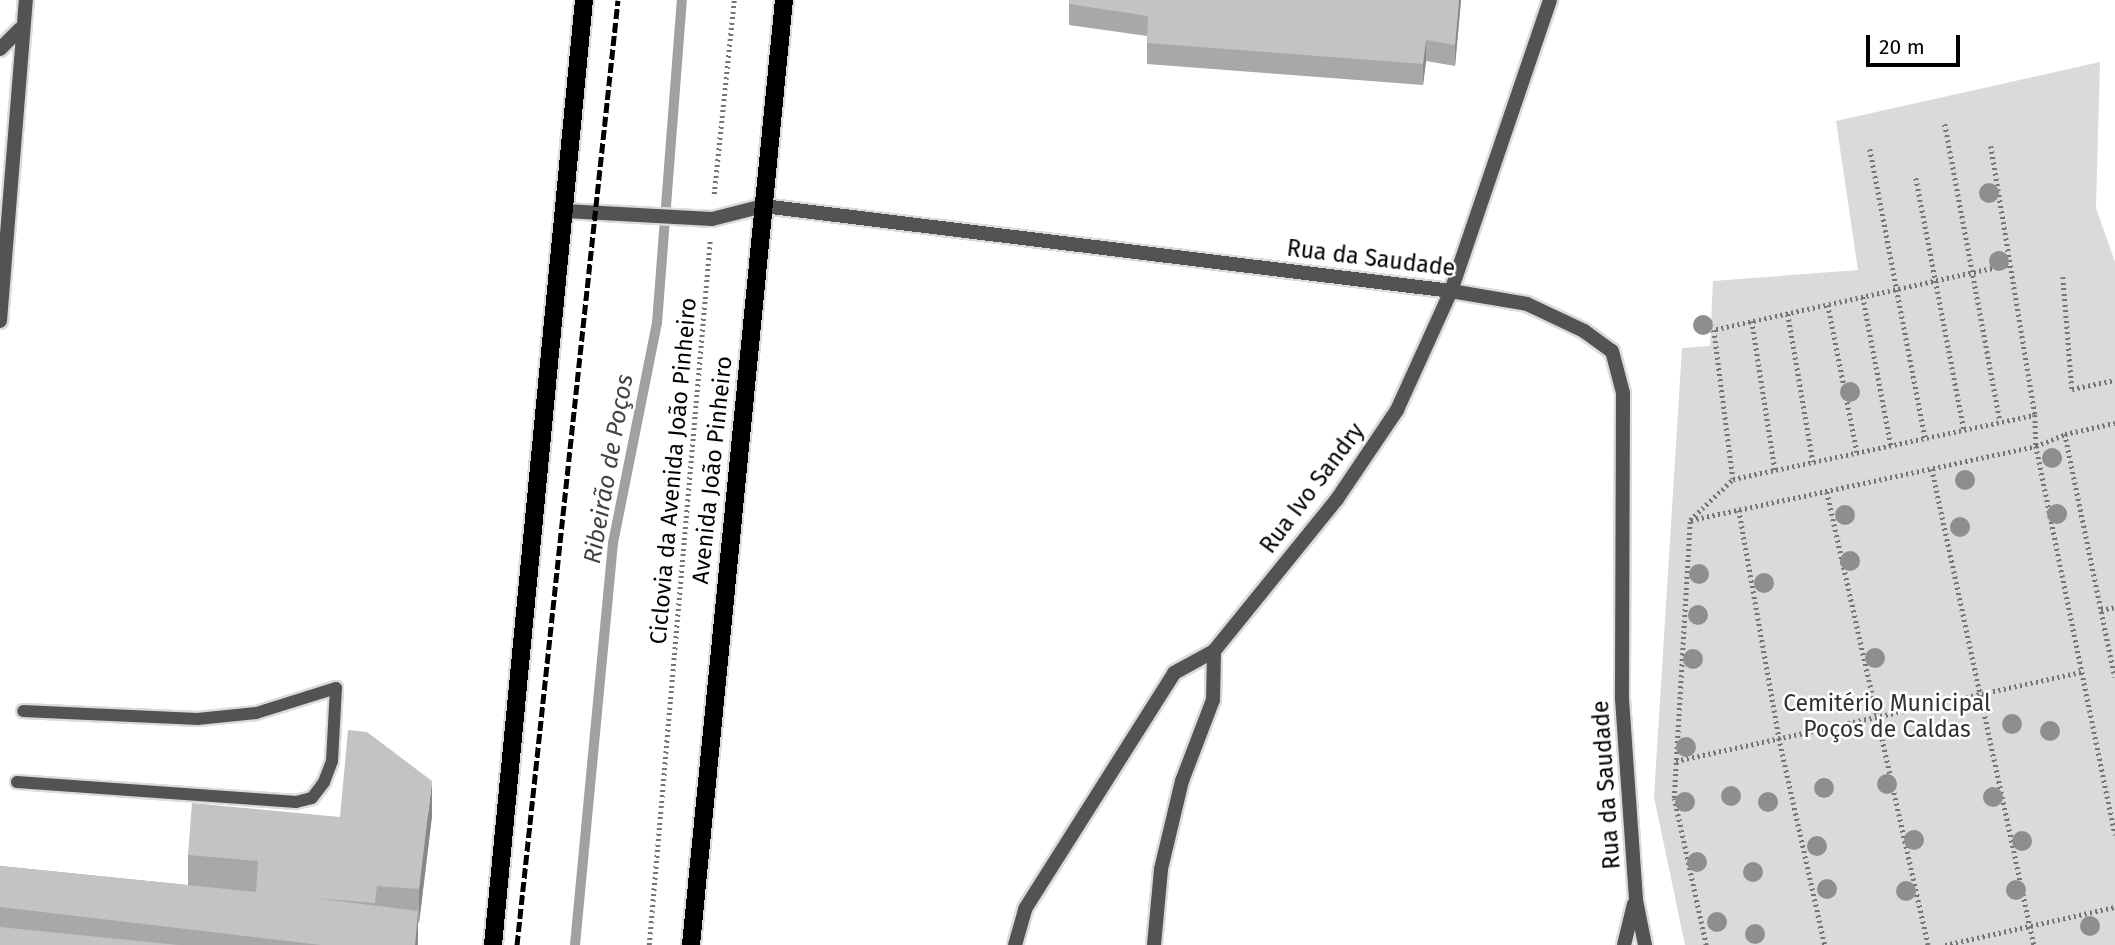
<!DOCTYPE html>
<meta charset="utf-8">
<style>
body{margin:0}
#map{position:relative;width:2115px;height:945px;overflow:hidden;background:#fff;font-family:"Fira Sans",sans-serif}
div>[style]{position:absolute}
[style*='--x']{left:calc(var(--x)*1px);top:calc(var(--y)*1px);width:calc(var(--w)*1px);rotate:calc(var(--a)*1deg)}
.green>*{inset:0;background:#dadada}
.stream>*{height:10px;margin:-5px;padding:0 5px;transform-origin:5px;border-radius:5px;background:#a1a1a1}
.path>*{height:4.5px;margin-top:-2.25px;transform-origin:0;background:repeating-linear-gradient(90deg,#757575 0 2px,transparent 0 5.5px)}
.roads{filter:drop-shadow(2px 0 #dbdbdb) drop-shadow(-2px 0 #dbdbdb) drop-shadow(0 2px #dbdbdb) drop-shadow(0 -2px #dbdbdb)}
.service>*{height:12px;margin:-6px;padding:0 6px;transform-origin:6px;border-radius:6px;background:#535353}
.minor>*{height:14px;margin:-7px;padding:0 7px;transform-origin:7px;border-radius:7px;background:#535353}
.primary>*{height:18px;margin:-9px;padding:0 9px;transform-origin:9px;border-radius:9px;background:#000}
.rail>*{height:5px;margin-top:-2.5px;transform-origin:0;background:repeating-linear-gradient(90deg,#000 0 10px,transparent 0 13.5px)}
.trees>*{width:20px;height:20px;margin:-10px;border-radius:50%;background:#8e8e8e}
.wall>*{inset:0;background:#a8a8a8}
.shaded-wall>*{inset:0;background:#888}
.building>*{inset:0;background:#c3c3c3}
span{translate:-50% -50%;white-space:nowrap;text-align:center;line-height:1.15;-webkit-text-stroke:5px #fff;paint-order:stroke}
.street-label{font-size:23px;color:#000}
.park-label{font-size:23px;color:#313131}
.water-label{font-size:24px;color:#424242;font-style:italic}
.scale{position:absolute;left:1866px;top:35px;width:94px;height:32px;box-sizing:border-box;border:4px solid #000;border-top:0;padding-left:9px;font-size:21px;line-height:24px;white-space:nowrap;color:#000;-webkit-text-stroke:5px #fff;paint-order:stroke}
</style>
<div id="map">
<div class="green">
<i style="clip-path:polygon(2100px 62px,2096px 208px,2115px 262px,2115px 945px,1685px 945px,1654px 797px,1682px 348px,1710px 346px,1713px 281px,1858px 270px,1836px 121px)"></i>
</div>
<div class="stream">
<i style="--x:575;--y:945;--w:404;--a:-84.6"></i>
<i style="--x:613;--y:543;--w:224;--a:-78.7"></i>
<i style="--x:657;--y:323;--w:324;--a:-85.6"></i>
</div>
<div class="path">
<i style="--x:1945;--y:124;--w:302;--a:79.5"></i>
<i style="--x:1991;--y:146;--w:273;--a:80.7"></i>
<i style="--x:2035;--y:415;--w:31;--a:88"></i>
<i style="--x:2036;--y:446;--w:397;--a:78.5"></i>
<i style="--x:1870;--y:149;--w:294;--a:79.2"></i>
<i style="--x:1916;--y:178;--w:256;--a:79.2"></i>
<i style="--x:714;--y:194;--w:195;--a:-84.1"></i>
<i style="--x:2008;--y:265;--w:301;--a:167.5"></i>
<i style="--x:1714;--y:330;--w:150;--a:82.7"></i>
<i style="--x:1733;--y:479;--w:309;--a:-12"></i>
<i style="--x:2063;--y:277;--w:112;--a:85.4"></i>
<i style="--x:2072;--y:389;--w:44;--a:-11.8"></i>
<i style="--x:1863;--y:297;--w:151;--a:79.3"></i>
<i style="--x:1828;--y:305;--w:150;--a:78.8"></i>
<i style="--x:1788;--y:314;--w:150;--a:80.4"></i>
<i style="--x:1752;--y:321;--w:151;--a:81.2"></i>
<i style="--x:2065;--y:434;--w:248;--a:78.4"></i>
<i style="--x:1932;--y:469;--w:487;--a:77.9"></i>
<i style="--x:1827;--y:492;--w:464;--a:77.4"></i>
<i style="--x:1739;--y:510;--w:231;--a:80"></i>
<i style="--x:1779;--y:738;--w:212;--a:77.5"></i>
<i style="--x:1691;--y:520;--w:353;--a:-12.1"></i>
<i style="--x:2036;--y:446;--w:31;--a:-22"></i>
<i style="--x:2065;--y:434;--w:51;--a:-12.4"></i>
<i style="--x:2101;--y:610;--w:14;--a:-12"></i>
<i style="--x:1676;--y:761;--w:415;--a:-12.4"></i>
<i style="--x:649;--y:945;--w:707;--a:-85.05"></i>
<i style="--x:1706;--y:945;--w:150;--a:-102.3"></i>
<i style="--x:1674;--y:798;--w:278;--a:-86.7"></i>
<i style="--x:1690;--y:520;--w:59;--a:-43.6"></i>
<i style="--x:1945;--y:945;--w:174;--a:-12.6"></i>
</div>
<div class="roads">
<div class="service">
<i style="--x:17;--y:782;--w:280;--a:4.1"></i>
<i style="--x:296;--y:802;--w:16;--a:-14"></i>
<i style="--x:312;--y:798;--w:20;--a:-53"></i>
<i style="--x:324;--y:782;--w:22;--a:-69"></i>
<i style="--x:332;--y:761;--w:73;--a:-86.9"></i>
<i style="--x:336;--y:688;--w:84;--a:162.6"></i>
<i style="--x:256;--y:713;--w:59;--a:174.2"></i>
<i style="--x:197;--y:719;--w:174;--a:-177.4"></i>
</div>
<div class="minor">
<i style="--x:0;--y:49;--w:28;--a:-45"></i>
<i style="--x:565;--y:211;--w:147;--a:3.1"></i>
<i style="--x:712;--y:219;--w:53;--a:-14.3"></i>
<i style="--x:763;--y:206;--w:693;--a:7.04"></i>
<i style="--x:1451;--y:291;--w:77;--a:9.7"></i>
<i style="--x:1527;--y:304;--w:63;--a:25.3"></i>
<i style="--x:1584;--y:331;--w:34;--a:36"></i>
<i style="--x:1612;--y:351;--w:43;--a:75.3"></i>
<i style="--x:1623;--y:393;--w:306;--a:90.2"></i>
<i style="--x:1622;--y:699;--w:201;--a:86"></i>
<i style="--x:1636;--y:900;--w:46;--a:78.7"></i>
<i style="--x:0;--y:321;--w:322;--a:-85.4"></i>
<i style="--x:1015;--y:945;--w:37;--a:-74"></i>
<i style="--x:1025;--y:909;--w:279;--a:-57.7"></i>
<i style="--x:1174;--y:673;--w:46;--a:-28.8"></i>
<i style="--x:1214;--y:651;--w:196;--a:-51"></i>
<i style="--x:1337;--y:499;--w:107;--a:-56"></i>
<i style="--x:1397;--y:410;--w:131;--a:-65.6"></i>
<i style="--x:1451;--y:291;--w:307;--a:-71.2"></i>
<i style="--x:1154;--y:945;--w:76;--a:-84.7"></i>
<i style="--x:1161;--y:869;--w:90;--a:-76.6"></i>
<i style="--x:1182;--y:781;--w:87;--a:-69.1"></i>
<i style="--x:1213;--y:700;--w:49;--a:-88.8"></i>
<i style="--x:1624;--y:945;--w:42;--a:-76.3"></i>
</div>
<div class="primary">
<i style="--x:493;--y:945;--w:949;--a:-84.5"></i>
<i style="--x:691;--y:945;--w:950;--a:-84.38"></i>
</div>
</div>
<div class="rail">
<i style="--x:517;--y:945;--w:950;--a:-83.9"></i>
</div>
<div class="trees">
<i style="left:1989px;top:193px"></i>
<i style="left:1999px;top:261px"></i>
<i style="left:1703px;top:325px"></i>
<i style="left:1850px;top:392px"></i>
<i style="left:2052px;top:458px"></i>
<i style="left:1965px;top:480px"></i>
<i style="left:2057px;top:514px"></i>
<i style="left:1845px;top:515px"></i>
<i style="left:1960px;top:527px"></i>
<i style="left:1850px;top:561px"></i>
<i style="left:1699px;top:574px"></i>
<i style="left:1764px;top:583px"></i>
<i style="left:1698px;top:615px"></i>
<i style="left:1875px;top:658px"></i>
<i style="left:1693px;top:659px"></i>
<i style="left:2012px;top:724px"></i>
<i style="left:2050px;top:731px"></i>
<i style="left:1686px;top:747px"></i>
<i style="left:1887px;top:784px"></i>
<i style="left:1824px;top:788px"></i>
<i style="left:1731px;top:796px"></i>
<i style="left:1993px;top:797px"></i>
<i style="left:1685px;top:802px"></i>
<i style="left:1768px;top:802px"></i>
<i style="left:1914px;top:840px"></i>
<i style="left:2022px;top:841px"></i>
<i style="left:1817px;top:846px"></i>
<i style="left:1697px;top:862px"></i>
<i style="left:1753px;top:872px"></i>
<i style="left:1827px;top:889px"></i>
<i style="left:2016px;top:890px"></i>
<i style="left:1906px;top:891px"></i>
<i style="left:1717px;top:922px"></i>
<i style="left:2090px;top:926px"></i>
<i style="left:1755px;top:934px"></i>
</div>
<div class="wall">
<i style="clip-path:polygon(1069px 0,1461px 0,1455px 66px,1426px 61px,1423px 85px,1147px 64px,1147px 36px,1069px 25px)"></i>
<i style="clip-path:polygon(432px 816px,419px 923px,418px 923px,418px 945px,0 945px,0 866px,188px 885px,188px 855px,340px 817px)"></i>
</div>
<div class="shaded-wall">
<i style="clip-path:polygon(1459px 0,1461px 0,1455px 66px,1455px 45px)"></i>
<i style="clip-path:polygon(1426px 40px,1426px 61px,1423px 85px,1423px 64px)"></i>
<i style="clip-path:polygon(432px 781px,432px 816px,419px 923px,419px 889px)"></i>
<i style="clip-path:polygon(418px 911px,418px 945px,415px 945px)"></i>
</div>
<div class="building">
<i style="clip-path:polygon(1069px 0,1459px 0,1455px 45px,1426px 40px,1423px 64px,1147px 43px,1148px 16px,1069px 4px)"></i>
<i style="clip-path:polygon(348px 730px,367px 732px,432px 781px,419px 889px,377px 886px,375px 903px,314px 898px,418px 911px,415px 945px,321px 945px,0 907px,0 866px,256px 892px,258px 861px,188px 855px,192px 803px,340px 817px)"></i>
<i style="clip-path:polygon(0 927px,178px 945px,0 945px)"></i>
</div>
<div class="street-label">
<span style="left:1371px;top:258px;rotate:7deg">Rua da Saudade</span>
<span style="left:712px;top:470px;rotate:-84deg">Avenida João Pinheiro</span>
<span style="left:673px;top:471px;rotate:-85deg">Ciclovia da Avenida João Pinheiro</span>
<span style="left:1312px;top:488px;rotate:-53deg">Rua Ivo Sandry</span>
<span style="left:1606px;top:785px;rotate:-94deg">Rua da Saudade</span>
</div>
<div class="park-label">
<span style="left:1887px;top:716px">Cemitério Municipal<br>Poços de Caldas</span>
</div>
<div class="water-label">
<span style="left:609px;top:469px;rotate:-80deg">Ribeirão de Poços</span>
</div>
<div class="scale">20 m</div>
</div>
